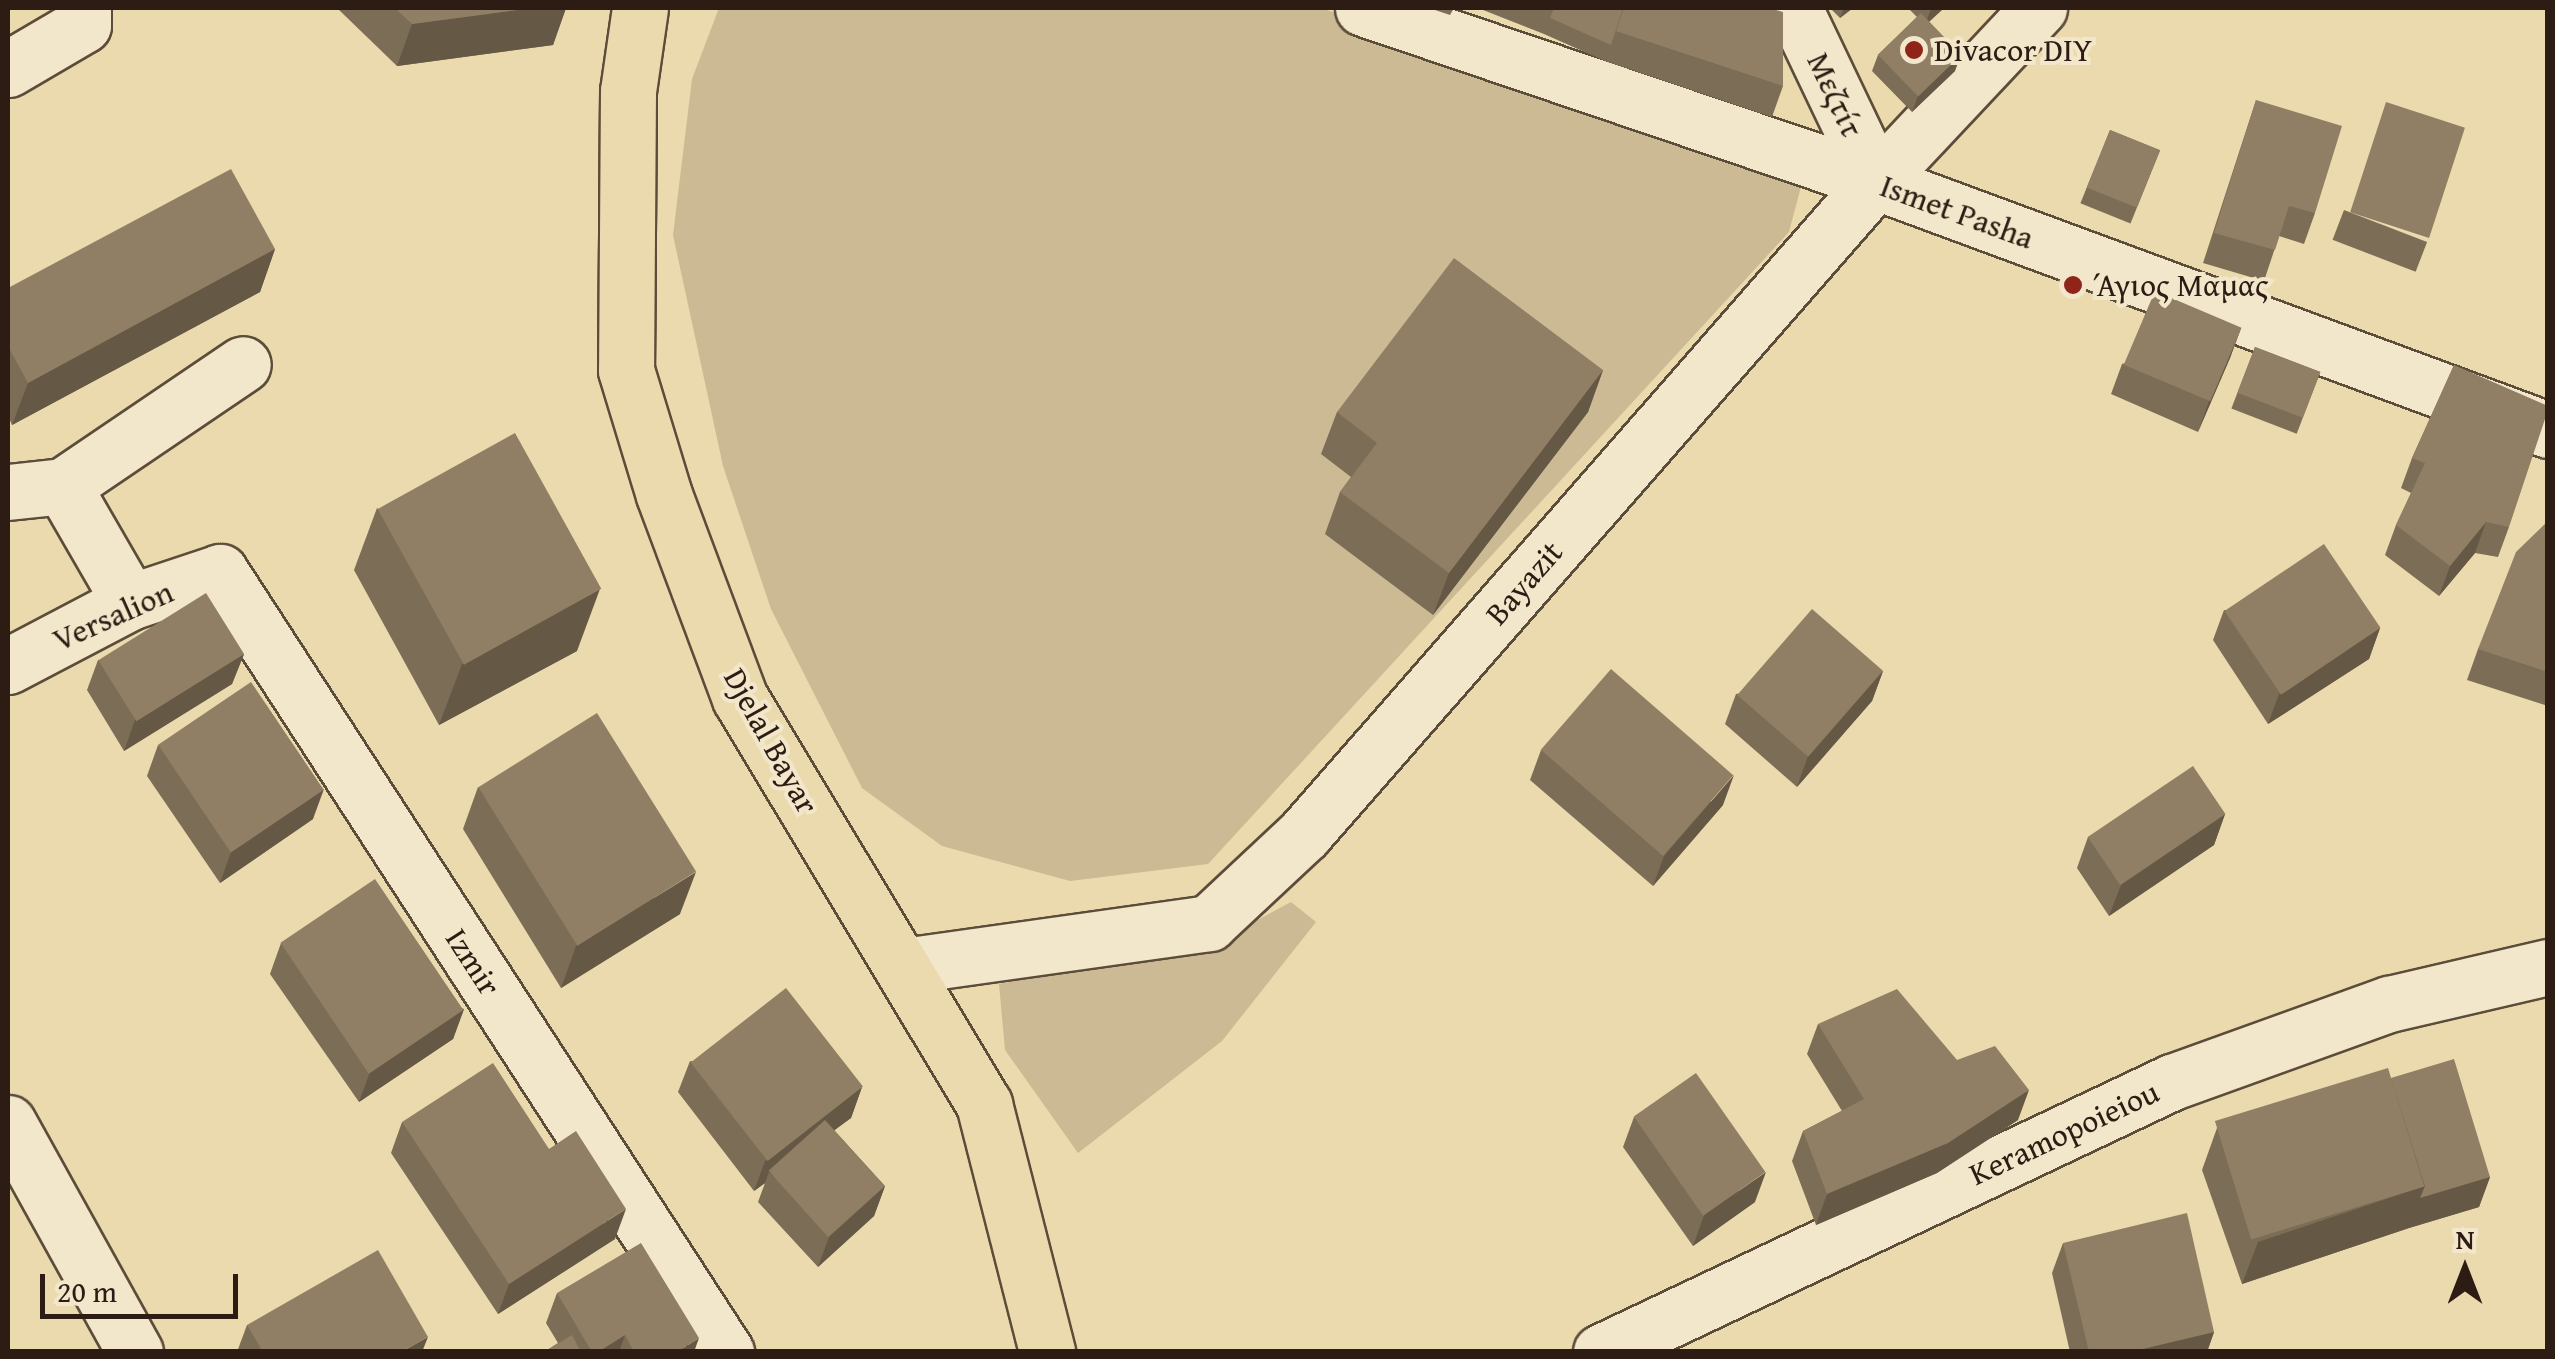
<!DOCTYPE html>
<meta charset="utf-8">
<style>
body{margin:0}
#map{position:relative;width:2555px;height:1359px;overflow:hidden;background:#ebdaad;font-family:"Gentium Book Plus",serif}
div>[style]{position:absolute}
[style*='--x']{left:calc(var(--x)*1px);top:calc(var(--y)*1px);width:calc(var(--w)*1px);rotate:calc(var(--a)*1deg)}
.green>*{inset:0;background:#cbba93}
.roads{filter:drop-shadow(2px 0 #5c4c3a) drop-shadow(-2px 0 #5c4c3a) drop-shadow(0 2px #5c4c3a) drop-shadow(0 -2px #5c4c3a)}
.minor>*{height:55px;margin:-27.5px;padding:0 27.5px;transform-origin:27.5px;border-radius:27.5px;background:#f2e7ca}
.major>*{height:55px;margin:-27.5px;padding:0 27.5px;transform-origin:27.5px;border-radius:27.5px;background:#ebdaad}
.wall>*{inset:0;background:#7c6d56;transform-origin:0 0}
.shaded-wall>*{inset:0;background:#655946}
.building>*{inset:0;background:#907f64;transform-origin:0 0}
.dots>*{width:28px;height:28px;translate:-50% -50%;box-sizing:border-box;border:5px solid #f2e7ca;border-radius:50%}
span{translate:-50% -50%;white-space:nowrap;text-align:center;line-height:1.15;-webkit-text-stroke:8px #f2e7ca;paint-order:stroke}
.poi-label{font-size:32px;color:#2d1c14}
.left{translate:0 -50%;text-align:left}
.street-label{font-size:32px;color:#2d1c14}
.frame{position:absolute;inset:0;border:10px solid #2d1c14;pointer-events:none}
.north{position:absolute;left:2415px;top:1219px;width:100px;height:100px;-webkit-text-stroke:8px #f2e7ca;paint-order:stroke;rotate:0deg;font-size:28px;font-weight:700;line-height:40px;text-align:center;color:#2d1c14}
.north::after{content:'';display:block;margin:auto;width:35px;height:45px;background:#2d1c14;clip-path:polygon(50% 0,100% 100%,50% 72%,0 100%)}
.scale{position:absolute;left:40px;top:1274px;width:198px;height:45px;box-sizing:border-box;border:5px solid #2d1c14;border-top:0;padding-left:12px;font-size:30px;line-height:35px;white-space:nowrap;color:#2d1c14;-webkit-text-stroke:8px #f2e7ca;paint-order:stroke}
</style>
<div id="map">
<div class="green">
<i style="clip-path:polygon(719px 8px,1321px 8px,1750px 153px,1803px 179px,1789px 232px,1208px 864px,1070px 881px,942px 846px,862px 788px,771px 609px,723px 466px,673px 235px,692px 79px)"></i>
<i style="clip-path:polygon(1291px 902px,1316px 922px,1222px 1041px,1078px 1153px,1005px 1050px,999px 984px,1217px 942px)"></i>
</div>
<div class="roads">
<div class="minor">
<i style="--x:1363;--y:8;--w:543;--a:18.7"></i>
<i style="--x:1877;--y:182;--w:715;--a:20.28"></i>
<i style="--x:1794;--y:8;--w:193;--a:64.5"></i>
<i style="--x:8;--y:69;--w:87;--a:-30.4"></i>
<i style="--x:83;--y:25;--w:17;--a:-90"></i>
<i style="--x:63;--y:486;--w:134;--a:60"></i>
<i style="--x:8;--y:492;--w:55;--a:-6.2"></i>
<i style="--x:63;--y:486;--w:217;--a:-34.1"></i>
<i style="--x:8;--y:666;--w:138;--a:-27.7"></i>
<i style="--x:130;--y:602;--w:95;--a:-18.4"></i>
<i style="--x:220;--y:572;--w:930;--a:57.03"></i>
<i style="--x:904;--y:966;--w:308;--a:-8"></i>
<i style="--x:1209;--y:923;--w:130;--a:-43.1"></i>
<i style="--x:1304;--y:834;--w:856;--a:-48.79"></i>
<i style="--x:1868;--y:190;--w:250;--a:-46.8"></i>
<i style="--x:8;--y:1123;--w:262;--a:61"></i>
<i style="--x:1601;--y:1352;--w:632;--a:-25.31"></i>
<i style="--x:2172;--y:1082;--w:231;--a:-19.8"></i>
<i style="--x:2389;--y:1004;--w:163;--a:-13.1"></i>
</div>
<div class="major">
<i style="--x:640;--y:8;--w:84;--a:98.2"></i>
<i style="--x:628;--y:91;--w:279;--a:90.4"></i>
<i style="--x:626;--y:370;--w:131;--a:73.1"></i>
<i style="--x:664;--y:495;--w:217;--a:69.5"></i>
<i style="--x:740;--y:698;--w:474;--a:59"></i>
<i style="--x:984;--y:1104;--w:256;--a:75.7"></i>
</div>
</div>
<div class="wall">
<i style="clip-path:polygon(337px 8px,566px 8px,553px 45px,397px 66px)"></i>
<i style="clip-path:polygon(1429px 8px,1454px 8px,1450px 15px)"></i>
<i style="clip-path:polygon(1478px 8px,1769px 8px,1783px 86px,1772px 117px,1605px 61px,1544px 34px)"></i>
<i style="clip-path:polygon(1830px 8px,1853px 8px,1840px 18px)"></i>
<i style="clip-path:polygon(1908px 8px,1944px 8px,1929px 22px,1955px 71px,1912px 112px,1872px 71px,1878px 55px,1917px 17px)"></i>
<i style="clip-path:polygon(2256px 100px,2315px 213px,2304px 244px,2279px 236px,2264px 281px,2203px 263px)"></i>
<i style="left:2110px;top:130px;width:54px;height:79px;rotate:22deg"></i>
<i style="left:2344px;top:210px;width:89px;height:32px;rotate:21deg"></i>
<i style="clip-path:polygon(275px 249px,260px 292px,12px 425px,8px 416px,8px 288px)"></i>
<i style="clip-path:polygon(2241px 328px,2230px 358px,2198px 432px,2111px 394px,2122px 364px)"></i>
<i style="left:2255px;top:347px;width:70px;height:66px;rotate:21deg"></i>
<i style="clip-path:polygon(2454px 365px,2509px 527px,2498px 557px,2475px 553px,2439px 596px,2385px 555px,2396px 525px,2411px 493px,2401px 488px,2412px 458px)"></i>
<i style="clip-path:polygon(1603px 370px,1588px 412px,1433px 615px,1325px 534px,1340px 492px,1351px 477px,1321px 454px,1337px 412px)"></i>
<i style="clip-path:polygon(377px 508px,577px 651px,439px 725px,354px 570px)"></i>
<i style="clip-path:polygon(2548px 521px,2548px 706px,2467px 680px,2478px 649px)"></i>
<i style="clip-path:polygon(2224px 610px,2380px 628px,2369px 659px,2268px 724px,2213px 640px)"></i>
<i style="clip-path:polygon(244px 654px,232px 684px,124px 751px,87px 690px,98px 660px)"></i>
<i style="clip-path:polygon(1883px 671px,1872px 701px,1797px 787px,1725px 724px,1736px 694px)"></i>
<i style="clip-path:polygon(158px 745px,313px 819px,220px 883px,147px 776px)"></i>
<i style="clip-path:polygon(1541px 750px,1723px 805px,1653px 886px,1530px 780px)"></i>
<i style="clip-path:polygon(478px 787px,680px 914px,561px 988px,463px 829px)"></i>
<i style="clip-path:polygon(2225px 814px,2214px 845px,2109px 916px,2077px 868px,2088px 837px)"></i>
<i style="clip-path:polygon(281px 943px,464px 1009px,453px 1039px,359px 1102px,270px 974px)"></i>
<i style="clip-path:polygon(1818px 1024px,1957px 1060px,2018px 1120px,1937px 1173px,1816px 1225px,1792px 1161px,1803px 1131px,1842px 1111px,1807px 1054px)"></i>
<i style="clip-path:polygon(690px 1061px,862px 1087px,851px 1118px,834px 1130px,885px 1186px,874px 1216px,818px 1267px,758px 1202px,765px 1183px,754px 1191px,678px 1092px)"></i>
<i style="clip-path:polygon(2391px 1078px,2490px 1177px,2479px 1207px,2409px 1228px,2242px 1284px,2202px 1170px,2217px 1128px)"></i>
<i style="clip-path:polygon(1634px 1117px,1755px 1202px,1693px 1246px,1623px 1147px)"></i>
<i style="clip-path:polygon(402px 1122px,549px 1149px,615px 1239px,498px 1314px,391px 1153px)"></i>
<i style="clip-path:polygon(2063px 1243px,2214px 1332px,2207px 1352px,2070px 1352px,2052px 1273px)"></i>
<i style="clip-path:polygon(557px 1293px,694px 1352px,544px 1352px,558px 1343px,546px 1323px)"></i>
<i style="clip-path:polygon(247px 1325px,422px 1352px,237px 1352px)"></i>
</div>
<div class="shaded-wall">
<i style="clip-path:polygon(532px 8px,566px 8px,553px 45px,397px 66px,412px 24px)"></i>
<i style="clip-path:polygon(1844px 8px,1853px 8px,1840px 18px)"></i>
<i style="clip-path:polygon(1933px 8px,1944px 8px,1925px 25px,1931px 9px)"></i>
<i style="clip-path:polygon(1961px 55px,1955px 71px,1912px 112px,1918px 96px)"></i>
<i style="clip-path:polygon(275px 249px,260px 292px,12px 425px,28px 383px)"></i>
<i style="clip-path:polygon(2241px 328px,2230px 358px,2198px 432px,2209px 401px)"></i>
<i style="clip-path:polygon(1603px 370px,1588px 412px,1433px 615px,1449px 573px)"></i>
<i style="clip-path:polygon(2486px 522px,2475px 553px,2439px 596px,2450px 566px)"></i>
<i style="clip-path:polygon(600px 589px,577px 651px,439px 725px,462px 664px)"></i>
<i style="clip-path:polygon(2380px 628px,2369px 659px,2268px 724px,2279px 694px)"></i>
<i style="clip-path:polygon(244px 654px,232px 684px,124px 751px,135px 720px)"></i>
<i style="clip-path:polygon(1883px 671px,1872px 701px,1797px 787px,1808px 756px)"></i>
<i style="clip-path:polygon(1734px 775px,1723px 805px,1653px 886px,1664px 856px)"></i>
<i style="clip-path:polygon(324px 789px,313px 819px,220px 883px,231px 852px)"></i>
<i style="clip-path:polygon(2225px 814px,2214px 845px,2109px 916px,2121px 885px)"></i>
<i style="clip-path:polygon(696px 872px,680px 914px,561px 988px,576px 946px)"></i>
<i style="clip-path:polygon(464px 1009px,453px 1039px,359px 1102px,370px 1072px)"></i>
<i style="clip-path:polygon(862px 1087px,851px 1118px,773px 1176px,769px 1172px,765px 1183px,754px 1191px,765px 1161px)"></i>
<i style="clip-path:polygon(2029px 1090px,2018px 1120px,1937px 1173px,1816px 1225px,1827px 1194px)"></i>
<i style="clip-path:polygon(1766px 1172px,1755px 1202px,1693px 1246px,1704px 1215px)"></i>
<i style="clip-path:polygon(2490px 1177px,2479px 1207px,2409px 1228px,2242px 1284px,2258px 1242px,2425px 1186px)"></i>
<i style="clip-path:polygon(885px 1186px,874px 1216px,818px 1267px,829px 1237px)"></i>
<i style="clip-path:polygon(626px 1209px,615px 1239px,498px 1314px,509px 1284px)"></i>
<i style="clip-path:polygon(2214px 1332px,2207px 1352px,2130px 1352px)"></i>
<i style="clip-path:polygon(625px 1335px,619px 1352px,598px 1352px)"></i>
<i style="clip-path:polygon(428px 1337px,422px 1352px,401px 1352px)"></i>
<i style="clip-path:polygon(699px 1338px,694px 1352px,677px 1352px)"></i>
</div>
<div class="building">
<i style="clip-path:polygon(395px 8px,532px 8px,412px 24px)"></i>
<i style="clip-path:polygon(1554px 8px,1623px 8px,1611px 45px,1550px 18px)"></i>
<i style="clip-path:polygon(1624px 8px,1769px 8px,1783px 12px,1783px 86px,1616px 31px)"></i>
<i style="left:1921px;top:13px;width:58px;height:60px;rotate:46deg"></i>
<i style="clip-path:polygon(2256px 100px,2342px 126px,2315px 213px,2289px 206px,2275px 250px,2214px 233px)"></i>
<i style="left:2386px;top:102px;width:83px;height:116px;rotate:18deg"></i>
<i style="left:2110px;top:130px;width:54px;height:62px;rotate:22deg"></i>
<i style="clip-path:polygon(231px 169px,275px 249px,28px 383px,8px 346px,8px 288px)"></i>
<i style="clip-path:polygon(1454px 258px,1603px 370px,1449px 573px,1340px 492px,1377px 443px,1337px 412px)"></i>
<i style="left:2155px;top:291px;width:94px;height:80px;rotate:23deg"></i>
<i style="left:2255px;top:347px;width:70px;height:49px;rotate:21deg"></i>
<i style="clip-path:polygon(2454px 365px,2548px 406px,2548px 410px,2509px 527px,2486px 522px,2450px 566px,2396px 525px,2425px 463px,2412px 458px)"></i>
<i style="left:515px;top:433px;width:178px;height:157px;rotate:61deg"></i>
<i style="clip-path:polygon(2548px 521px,2548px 672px,2478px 649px,2516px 552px)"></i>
<i style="left:2324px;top:544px;width:101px;height:120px;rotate:56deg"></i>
<i style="left:206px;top:593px;width:72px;height:127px;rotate:58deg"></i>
<i style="left:1812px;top:609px;width:94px;height:114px;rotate:41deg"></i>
<i style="left:1611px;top:669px;width:162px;height:107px;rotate:41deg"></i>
<i style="left:251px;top:682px;width:130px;height:112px;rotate:56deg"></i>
<i style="left:597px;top:713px;width:187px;height:140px;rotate:58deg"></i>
<i style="left:2193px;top:766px;width:58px;height:127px;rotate:56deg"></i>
<i style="left:375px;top:879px;width:158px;height:114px;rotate:56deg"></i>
<i style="left:786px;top:988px;width:125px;height:121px;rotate:52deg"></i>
<i style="clip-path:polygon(1897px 989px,1957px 1060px,1995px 1046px,2029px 1090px,1948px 1143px,1827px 1194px,1803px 1131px,1864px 1099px,1818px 1024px)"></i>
<i style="clip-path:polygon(2454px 1059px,2490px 1177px,2420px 1198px,2425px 1186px,2391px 1078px)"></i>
<i style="clip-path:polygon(493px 1063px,549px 1149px,576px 1131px,626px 1209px,509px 1284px,402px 1122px)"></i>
<i style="left:2388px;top:1068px;width:124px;height:181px;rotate:73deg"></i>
<i style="left:1696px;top:1073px;width:121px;height:76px;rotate:55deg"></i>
<i style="left:825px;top:1120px;width:89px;height:76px;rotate:48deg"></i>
<i style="clip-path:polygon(2187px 1213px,2214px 1332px,2130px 1352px,2089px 1352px,2063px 1243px)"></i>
<i style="clip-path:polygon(641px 1243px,699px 1338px,677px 1352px,634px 1352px,625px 1335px,598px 1352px,592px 1352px,557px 1293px)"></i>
<i style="clip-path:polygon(378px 1250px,428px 1337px,401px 1352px,263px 1352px,247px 1325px)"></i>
<i style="clip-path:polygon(572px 1335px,581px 1352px,544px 1352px)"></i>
</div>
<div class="dots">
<i style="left:1914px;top:50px;background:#8f2418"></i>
<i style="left:2073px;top:285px;background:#8f2418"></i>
</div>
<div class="poi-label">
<span class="left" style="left:1934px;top:50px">Divacor DIY</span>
<span class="left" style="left:2093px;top:285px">Άγιος Μαμας</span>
</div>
<div class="street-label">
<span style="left:1835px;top:95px;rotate:65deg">Μεζτίτ</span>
<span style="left:1957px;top:212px;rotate:20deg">Ismet Pasha</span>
<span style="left:1524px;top:583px;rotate:-49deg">Bayazit</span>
<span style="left:113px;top:616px;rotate:-24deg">Versalion</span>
<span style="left:771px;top:741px;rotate:61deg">Djelal Bayar</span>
<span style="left:473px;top:962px;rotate:57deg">Izmir</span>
<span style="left:2064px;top:1133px;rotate:-25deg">Keramopoieiou</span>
</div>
<div class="frame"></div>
<div class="north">N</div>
<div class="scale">20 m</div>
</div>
